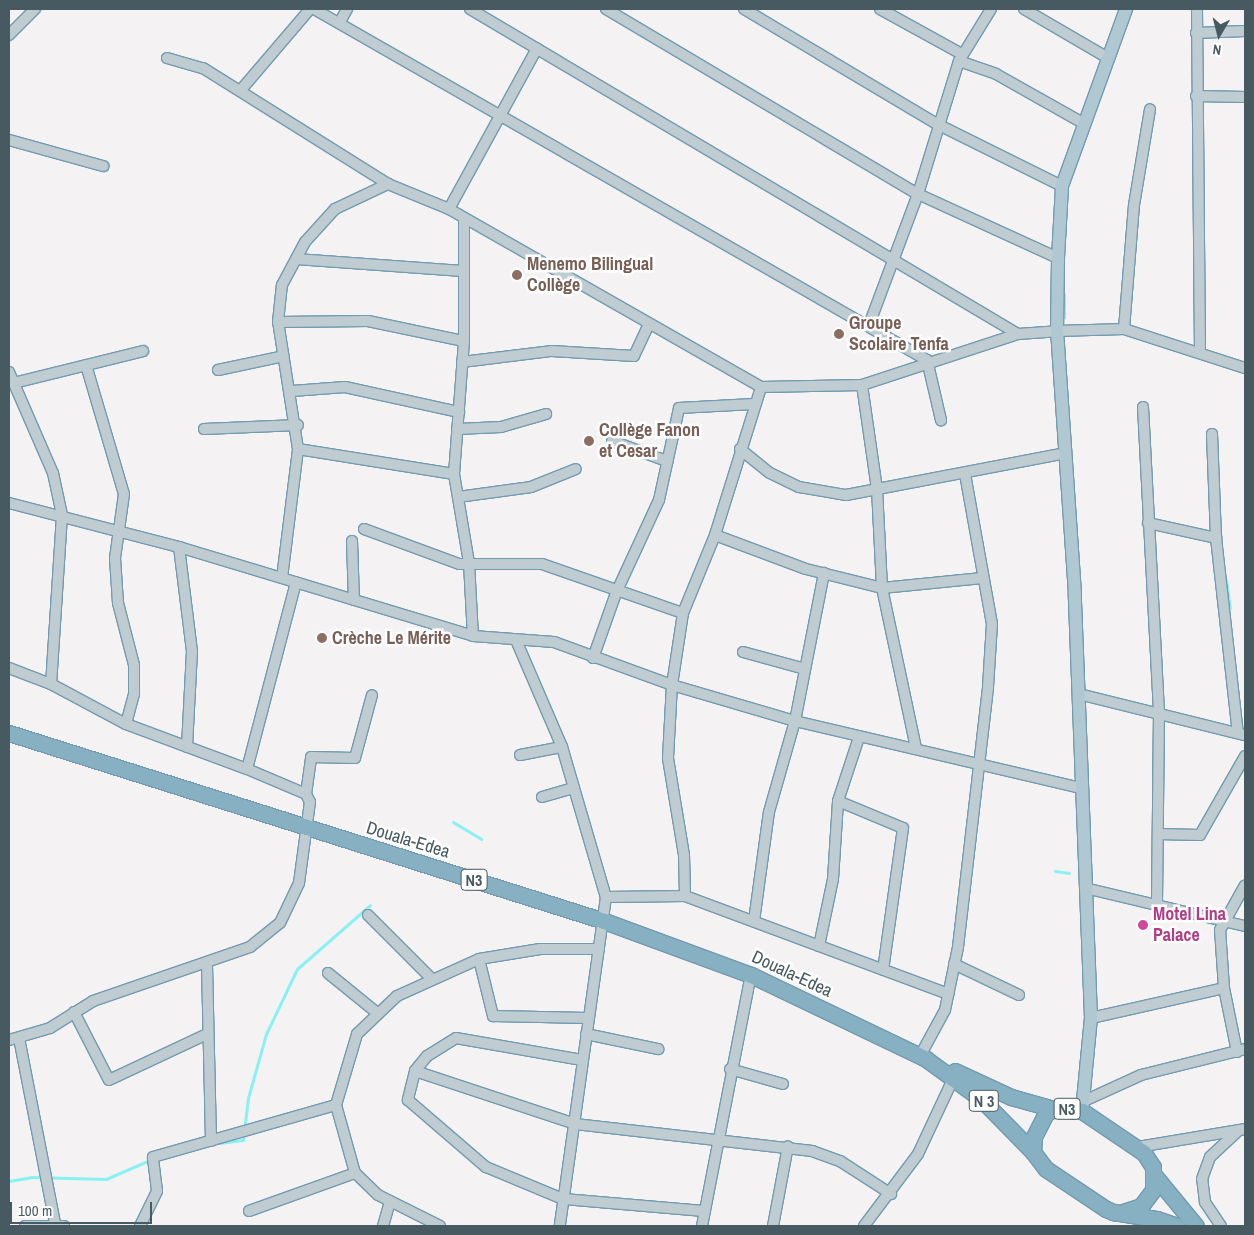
<!DOCTYPE html>
<meta charset="utf-8">
<style>
body{margin:0}
#map{position:relative;width:1254px;height:1235px;overflow:hidden;background:#f4f2f2;font-family:"Archivo Narrow",sans-serif}
div>[style]{position:absolute}
[style*='--x']{left:calc(var(--x)*1px);top:calc(var(--y)*1px);width:calc(var(--w)*1px);rotate:calc(var(--a)*1deg)}
.stream>*{height:3px;margin:-1.5px;padding:0 1.5px;transform-origin:1.5px;border-radius:1.5px;background:#89f1f3}
.roads{filter:drop-shadow(1px 0 #729baf) drop-shadow(-1px 0 #729baf) drop-shadow(0 1px #729baf) drop-shadow(0 -1px #729baf)}
.minor>*{height:10px;margin:-5px;padding:0 5px;transform-origin:5px;border-radius:5px;background:#bfccd2}
.major>*{height:12px;margin:-6px;padding:0 6px;transform-origin:6px;border-radius:6px;background:#b0c8d2}
.highway>*{height:15px;margin:-7.5px;padding:0 7.5px;transform-origin:7.5px;border-radius:7.5px;background:#87b0c3}
.dots>*{width:14px;height:14px;translate:-50% -50%;box-sizing:border-box;border:2px solid #fff;border-radius:50%}
span{translate:-50% -50%;white-space:nowrap;text-align:center;line-height:1.15;-webkit-text-stroke:5px #fff;paint-order:stroke}
.shield-label span{padding:1px 4px;background:#fff;border:1px solid;border-radius:4px;-webkit-text-stroke-width:0}
.shield-label{font-size:16px;color:#485a61;font-weight:700}
.education-label{font-size:18px;color:#785e54;font-weight:700}
.left{translate:0 -50%;text-align:left}
.street-label{font-size:18px;color:#485a61}
.hotel-label{font-size:18px;color:#b23c85;font-weight:700}
.frame{position:absolute;inset:0;border:10px solid #485a61;pointer-events:none}
.north{position:absolute;left:1194px;top:10px;width:50px;height:50px;-webkit-text-stroke:4px #fff;paint-order:stroke;rotate:188deg;font-size:14px;font-weight:700;line-height:20px;text-align:center;color:#485a61}
.north::after{content:'';display:block;margin:auto;width:18px;height:22px;background:#485a61;clip-path:polygon(50% 0,100% 100%,50% 72%,0 100%)}
.scale{position:absolute;left:10px;top:1202px;width:142px;height:22px;box-sizing:border-box;border:2px solid #485a61;border-top:0;padding-left:6px;font-size:15px;line-height:18px;white-space:nowrap;color:#485a61;-webkit-text-stroke:4px #fff;paint-order:stroke}
</style>
<div id="map">
<div class="stream">
<i style="--x:842;--y:143;--w:7;--a:34"></i>
<i style="--x:1064;--y:317;--w:23;--a:-90"></i>
<i style="--x:1226;--y:580;--w:28;--a:82"></i>
<i style="--x:453;--y:822;--w:33;--a:31"></i>
<i style="--x:1055;--y:871;--w:14;--a:8"></i>
<i style="--x:219;--y:1143;--w:24;--a:-7"></i>
<i style="--x:243;--y:1140;--w:42;--a:-83.2"></i>
<i style="--x:248;--y:1098;--w:66;--a:-74.3"></i>
<i style="--x:266;--y:1034;--w:72;--a:-64.5"></i>
<i style="--x:297;--y:969;--w:97;--a:-41.2"></i>
<i style="--x:9;--y:1181;--w:22;--a:-10"></i>
<i style="--x:31;--y:1177;--w:75;--a:1.5"></i>
<i style="--x:106;--y:1179;--w:48;--a:-23.4"></i>
</div>
<div class="roads">
<div class="minor">
<i style="--x:314;--y:9;--w:706;--a:29.8"></i>
<i style="--x:927;--y:360;--w:62;--a:76.9"></i>
<i style="--x:470;--y:9;--w:637;--a:30.67"></i>
<i style="--x:606;--y:9;--w:363;--a:30.7"></i>
<i style="--x:918;--y:194;--w:154;--a:24.6"></i>
<i style="--x:744;--y:9;--w:225;--a:30.8"></i>
<i style="--x:937;--y:124;--w:140;--a:26.4"></i>
<i style="--x:880;--y:9;--w:94;--a:28.8"></i>
<i style="--x:1024;--y:9;--w:97;--a:30.3"></i>
<i style="--x:1197;--y:9;--w:342;--a:89.5"></i>
<i style="--x:341;--y:20;--w:13;--a:-61"></i>
<i style="--x:1196;--y:33;--w:49;--a:-2.3"></i>
<i style="--x:9;--y:35;--w:37;--a:-45"></i>
<i style="--x:167;--y:58;--w:37;--a:16"></i>
<i style="--x:203;--y:68;--w:218;--a:32.1"></i>
<i style="--x:388;--y:184;--w:66;--a:22.3"></i>
<i style="--x:449;--y:209;--w:359;--a:29.7"></i>
<i style="--x:959;--y:61;--w:39;--a:19"></i>
<i style="--x:996;--y:74;--w:100;--a:29.4"></i>
<i style="--x:240;--y:91;--w:108;--a:-49.5"></i>
<i style="--x:1196;--y:96;--w:49;--a:1.2"></i>
<i style="--x:9;--y:140;--w:98;--a:15.5"></i>
<i style="--x:449;--y:209;--w:183;--a:-61.3"></i>
<i style="--x:464;--y:219;--w:122;--a:90"></i>
<i style="--x:464;--y:341;--w:133;--a:94.3"></i>
<i style="--x:454;--y:474;--w:90;--a:80.4"></i>
<i style="--x:469;--y:563;--w:73;--a:86.9"></i>
<i style="--x:296;--y:259;--w:167;--a:4.1"></i>
<i style="--x:278;--y:322;--w:90;--a:-0.6"></i>
<i style="--x:368;--y:321;--w:98;--a:11.8"></i>
<i style="--x:869;--y:325;--w:140;--a:-69.5"></i>
<i style="--x:918;--y:194;--w:139;--a:-72.9"></i>
<i style="--x:959;--y:61;--w:61;--a:-58.4"></i>
<i style="--x:1124;--y:329;--w:124;--a:-85.4"></i>
<i style="--x:1134;--y:205;--w:97;--a:-80.5"></i>
<i style="--x:462;--y:362;--w:91;--a:-7"></i>
<i style="--x:552;--y:351;--w:82;--a:3.5"></i>
<i style="--x:634;--y:356;--w:35;--a:-65"></i>
<i style="--x:86;--y:365;--w:134;--a:73.6"></i>
<i style="--x:124;--y:494;--w:65;--a:98"></i>
<i style="--x:115;--y:558;--w:45;--a:86.2"></i>
<i style="--x:118;--y:603;--w:64;--a:75.5"></i>
<i style="--x:134;--y:665;--w:29;--a:90"></i>
<i style="--x:134;--y:694;--w:31;--a:105"></i>
<i style="--x:218;--y:370;--w:67;--a:-12"></i>
<i style="--x:9;--y:372;--w:110;--a:66.5"></i>
<i style="--x:53;--y:473;--w:43;--a:77.9"></i>
<i style="--x:62;--y:515;--w:169;--a:93.7"></i>
<i style="--x:14;--y:383;--w:133;--a:-13.9"></i>
<i style="--x:862;--y:385;--w:105;--a:81.8"></i>
<i style="--x:877;--y:489;--w:99;--a:87.1"></i>
<i style="--x:882;--y:588;--w:164;--a:78"></i>
<i style="--x:292;--y:391;--w:53;--a:-4.3"></i>
<i style="--x:345;--y:387;--w:117;--a:12.4"></i>
<i style="--x:1143;--y:407;--w:305;--a:87"></i>
<i style="--x:1159;--y:712;--w:190;--a:90.6"></i>
<i style="--x:204;--y:429;--w:94;--a:-2.4"></i>
<i style="--x:457;--y:429;--w:44;--a:-2.6"></i>
<i style="--x:501;--y:427;--w:47;--a:-16.1"></i>
<i style="--x:1212;--y:434;--w:104;--a:87.8"></i>
<i style="--x:1216;--y:538;--w:196;--a:83.6"></i>
<i style="--x:612;--y:441;--w:59;--a:20"></i>
<i style="--x:298;--y:449;--w:158;--a:9.1"></i>
<i style="--x:740;--y:449;--w:38;--a:39"></i>
<i style="--x:770;--y:473;--w:32;--a:26"></i>
<i style="--x:799;--y:487;--w:48;--a:9.7"></i>
<i style="--x:846;--y:495;--w:224;--a:-10.8"></i>
<i style="--x:458;--y:497;--w:74;--a:-7.8"></i>
<i style="--x:531;--y:487;--w:48;--a:-21.8"></i>
<i style="--x:9;--y:503;--w:176;--a:14.5"></i>
<i style="--x:179;--y:547;--w:307;--a:16.8"></i>
<i style="--x:473;--y:636;--w:81;--a:4.2"></i>
<i style="--x:554;--y:642;--w:126;--a:20"></i>
<i style="--x:672;--y:685;--w:128;--a:16.3"></i>
<i style="--x:795;--y:721;--w:294;--a:13.2"></i>
<i style="--x:1148;--y:523;--w:70;--a:12.4"></i>
<i style="--x:364;--y:529;--w:101;--a:20.2"></i>
<i style="--x:459;--y:564;--w:83;--a:0"></i>
<i style="--x:542;--y:564;--w:149;--a:19.2"></i>
<i style="--x:715;--y:535;--w:97;--a:20.5"></i>
<i style="--x:806;--y:569;--w:78;--a:14"></i>
<i style="--x:882;--y:588;--w:101;--a:-5.7"></i>
<i style="--x:352;--y:541;--w:59;--a:88.1"></i>
<i style="--x:179;--y:547;--w:105;--a:82.9"></i>
<i style="--x:192;--y:651;--w:96;--a:93"></i>
<i style="--x:282;--y:578;--w:130;--a:-82.9"></i>
<i style="--x:298;--y:449;--w:129;--a:-98.9"></i>
<i style="--x:278;--y:322;--w:37;--a:-84"></i>
<i style="--x:282;--y:285;--w:49;--a:-61.9"></i>
<i style="--x:305;--y:242;--w:45;--a:-47.7"></i>
<i style="--x:335;--y:209;--w:59;--a:-25.3"></i>
<i style="--x:516;--y:640;--w:116;--a:66.7"></i>
<i style="--x:562;--y:747;--w:156;--a:73.7"></i>
<i style="--x:606;--y:897;--w:332;--a:98"></i>
<i style="--x:743;--y:652;--w:64;--a:15.3"></i>
<i style="--x:593;--y:658;--w:69;--a:-70.5"></i>
<i style="--x:616;--y:593;--w:102;--a:-65.2"></i>
<i style="--x:659;--y:500;--w:94;--a:-77.7"></i>
<i style="--x:679;--y:408;--w:74;--a:-3.1"></i>
<i style="--x:9;--y:668;--w:45;--a:20.9"></i>
<i style="--x:51;--y:684;--w:85;--a:28.1"></i>
<i style="--x:126;--y:724;--w:129;--a:20.4"></i>
<i style="--x:1079;--y:694;--w:171;--a:13.9"></i>
<i style="--x:520;--y:755;--w:43;--a:-10.8"></i>
<i style="--x:306;--y:794;--w:37;--a:-82"></i>
<i style="--x:311;--y:757;--w:44;--a:1.3"></i>
<i style="--x:355;--y:758;--w:65;--a:-74.9"></i>
<i style="--x:542;--y:797;--w:33;--a:-16"></i>
<i style="--x:838;--y:801;--w:70;--a:22.6"></i>
<i style="--x:903;--y:828;--w:143;--a:98"></i>
<i style="--x:1158;--y:834;--w:42;--a:1.4"></i>
<i style="--x:1200;--y:835;--w:91;--a:-60.3"></i>
<i style="--x:1085;--y:888;--w:164;--a:13.4"></i>
<i style="--x:685;--y:896;--w:41;--a:-91.4"></i>
<i style="--x:684;--y:855;--w:98;--a:-99.4"></i>
<i style="--x:668;--y:758;--w:73;--a:-86.9"></i>
<i style="--x:672;--y:685;--w:73;--a:-81.3"></i>
<i style="--x:683;--y:613;--w:84;--a:-67.7"></i>
<i style="--x:715;--y:535;--w:155;--a:-72.7"></i>
<i style="--x:761;--y:387;--w:101;--a:-1.1"></i>
<i style="--x:862;--y:385;--w:164;--a:-18.1"></i>
<i style="--x:1018;--y:334;--w:39;--a:-4"></i>
<i style="--x:1057;--y:331;--w:67;--a:-1.7"></i>
<i style="--x:1124;--y:329;--w:127;--a:17.9"></i>
<i style="--x:606;--y:897;--w:79;--a:-0.7"></i>
<i style="--x:685;--y:896;--w:281;--a:20.4"></i>
<i style="--x:368;--y:915;--w:89;--a:45"></i>
<i style="--x:754;--y:921;--w:110;--a:-82.2"></i>
<i style="--x:769;--y:812;--w:95;--a:-74.1"></i>
<i style="--x:795;--y:721;--w:151;--a:-78.9"></i>
<i style="--x:819;--y:946;--w:68;--a:-78.2"></i>
<i style="--x:833;--y:879;--w:78;--a:-86.3"></i>
<i style="--x:838;--y:801;--w:67;--a:-71.8"></i>
<i style="--x:479;--y:959;--w:59;--a:76.2"></i>
<i style="--x:493;--y:1016;--w:95;--a:1.2"></i>
<i style="--x:954;--y:964;--w:72;--a:25.5"></i>
<i style="--x:207;--y:965;--w:176;--a:88.7"></i>
<i style="--x:328;--y:973;--w:62;--a:39.1"></i>
<i style="--x:74;--y:1012;--w:76;--a:62.8"></i>
<i style="--x:109;--y:1080;--w:106;--a:-25.1"></i>
<i style="--x:1091;--y:1018;--w:136;--a:-12.7"></i>
<i style="--x:586;--y:1034;--w:74;--a:11.8"></i>
<i style="--x:19;--y:1038;--w:189;--a:79"></i>
<i style="--x:9;--y:1040;--w:43;--a:-16.3"></i>
<i style="--x:50;--y:1028;--w:51;--a:-32.1"></i>
<i style="--x:93;--y:1001;--w:166;--a:-19"></i>
<i style="--x:250;--y:947;--w:38;--a:-39"></i>
<i style="--x:280;--y:923;--w:44;--a:-64.6"></i>
<i style="--x:299;--y:883;--w:82;--a:-82.3"></i>
<i style="--x:310;--y:802;--w:9;--a:-117"></i>
<i style="--x:306;--y:794;--w:64;--a:-157"></i>
<i style="--x:247;--y:769;--w:193;--a:-75.3"></i>
<i style="--x:1237;--y:1052;--w:65;--a:-101.5"></i>
<i style="--x:1224;--y:988;--w:58;--a:-93.9"></i>
<i style="--x:1220;--y:930;--w:51;--a:-60.9"></i>
<i style="--x:920;--y:1056;--w:52;--a:-61.5"></i>
<i style="--x:945;--y:1010;--w:64;--a:-78.3"></i>
<i style="--x:958;--y:947;--w:262;--a:-83.4"></i>
<i style="--x:988;--y:687;--w:63;--a:-86.4"></i>
<i style="--x:992;--y:624;--w:152;--a:-100.2"></i>
<i style="--x:582;--y:1060;--w:128;--a:-170.1"></i>
<i style="--x:456;--y:1038;--w:34;--a:148"></i>
<i style="--x:427;--y:1056;--w:19;--a:129"></i>
<i style="--x:415;--y:1071;--w:30;--a:104"></i>
<i style="--x:408;--y:1100;--w:103;--a:40.7"></i>
<i style="--x:486;--y:1167;--w:83;--a:22.6"></i>
<i style="--x:563;--y:1199;--w:142;--a:4.9"></i>
<i style="--x:730;--y:1069;--w:55;--a:15.8"></i>
<i style="--x:415;--y:1071;--w:169;--a:18.3"></i>
<i style="--x:575;--y:1124;--w:239;--a:6.5"></i>
<i style="--x:812;--y:1151;--w:30;--a:20"></i>
<i style="--x:840;--y:1161;--w:61;--a:32.9"></i>
<i style="--x:1084;--y:1101;--w:63;--a:-24.5"></i>
<i style="--x:1141;--y:1075;--w:107;--a:-14"></i>
<i style="--x:1138;--y:1147;--w:109;--a:-9.5"></i>
<i style="--x:249;--y:1211;--w:113;--a:-19.7"></i>
<i style="--x:25;--y:1226;--w:39;--a:0"></i>
<i style="--x:140;--y:1226;--w:39;--a:-64"></i>
<i style="--x:157;--y:1191;--w:34;--a:-97"></i>
<i style="--x:153;--y:1157;--w:190;--a:-15.9"></i>
<i style="--x:383;--y:1226;--w:25;--a:-74"></i>
<i style="--x:440;--y:1226;--w:69;--a:-153.4"></i>
<i style="--x:378;--y:1195;--w:32;--a:-136"></i>
<i style="--x:355;--y:1173;--w:71;--a:-105.6"></i>
<i style="--x:336;--y:1105;--w:74;--a:-73.5"></i>
<i style="--x:357;--y:1034;--w:55;--a:-43.5"></i>
<i style="--x:397;--y:996;--w:90;--a:-24.3"></i>
<i style="--x:479;--y:959;--w:62;--a:-9.3"></i>
<i style="--x:540;--y:949;--w:59;--a:0"></i>
<i style="--x:702;--y:1226;--w:256;--a:-79"></i>
<i style="--x:773;--y:1226;--w:81;--a:-79.4"></i>
<i style="--x:864;--y:1226;--w:90;--a:-53.1"></i>
<i style="--x:918;--y:1154;--w:83;--a:-65"></i>
<i style="--x:1221;--y:1226;--w:29;--a:-124"></i>
<i style="--x:1205;--y:1202;--w:23;--a:-97"></i>
<i style="--x:1202;--y:1179;--w:23;--a:-70"></i>
<i style="--x:1210;--y:1157;--w:37;--a:-43"></i>
</div>
<div class="major">
<i style="--x:1082;--y:1111;--w:93;--a:-84.5"></i>
<i style="--x:1091;--y:1018;--w:424;--a:-92.2"></i>
<i style="--x:1075;--y:594;--w:264;--a:-93.9"></i>
<i style="--x:1057;--y:331;--w:73;--a:-89.2"></i>
<i style="--x:1058;--y:258;--w:72;--a:-86.8"></i>
<i style="--x:1062;--y:186;--w:188;--a:-70.1"></i>
</div>
<div class="highway">
<i style="--x:9;--y:733;--w:624;--a:17.53"></i>
<i style="--x:604;--y:921;--w:157;--a:20.2"></i>
<i style="--x:751;--y:975;--w:194;--a:25.6"></i>
<i style="--x:926;--y:1059;--w:68;--a:36"></i>
<i style="--x:981;--y:1099;--w:74;--a:45.5"></i>
<i style="--x:955;--y:1071;--w:62;--a:24.9"></i>
<i style="--x:1011;--y:1097;--w:45;--a:15.6"></i>
<i style="--x:1154;--y:1175;--w:66;--a:50.5"></i>
<i style="--x:1120;--y:1213;--w:22;--a:-18"></i>
<i style="--x:1141;--y:1206;--w:20;--a:-53"></i>
<i style="--x:1153;--y:1190;--w:23;--a:-90"></i>
<i style="--x:1153;--y:1167;--w:17;--a:-123"></i>
<i style="--x:1144;--y:1153;--w:75;--a:-145.9"></i>
<i style="--x:1082;--y:1111;--w:28;--a:-176"></i>
<i style="--x:1054;--y:1109;--w:9;--a:153"></i>
<i style="--x:1046;--y:1113;--w:27;--a:117"></i>
<i style="--x:1034;--y:1137;--w:15;--a:94"></i>
<i style="--x:1033;--y:1152;--w:21;--a:53"></i>
<i style="--x:1046;--y:1169;--w:72;--a:33.7"></i>
<i style="--x:1106;--y:1209;--w:8;--a:23"></i>
<i style="--x:1113;--y:1212;--w:45;--a:9"></i>
<i style="--x:1157;--y:1219;--w:21;--a:19"></i>
</div>
</div>
<div class="dots">
<i style="left:517px;top:275px;background:#8d6e63"></i>
<i style="left:839px;top:334px;background:#8d6e63"></i>
<i style="left:589px;top:441px;background:#8d6e63"></i>
<i style="left:322px;top:638px;background:#8d6e63"></i>
<i style="left:1143px;top:925px;background:#d1479c"></i>
</div>
<div class="shield-label">
<span style="left:474px;top:880px">N3</span>
<span style="left:984px;top:1101px">N 3</span>
<span style="left:1067px;top:1109px">N3</span>
</div>
<div class="education-label">
<span class="left" style="left:527px;top:275px">Menemo Bilingual<br>Collège</span>
<span class="left" style="left:849px;top:334px">Groupe<br>Scolaire Tenfa</span>
<span class="left" style="left:599px;top:441px">Collège Fanon<br>et Cesar</span>
<span class="left" style="left:332px;top:638px">Crèche Le Mérite</span>
</div>
<div class="street-label">
<span style="left:408px;top:840px;rotate:17deg">Douala-Edea</span>
<span style="left:792px;top:974px;rotate:25deg">Douala-Edea</span>
</div>
<div class="hotel-label">
<span class="left" style="left:1153px;top:925px">Motel Lina<br>Palace</span>
</div>
<div class="frame"></div>
<div class="north">N</div>
<div class="scale">100 m</div>
</div>
